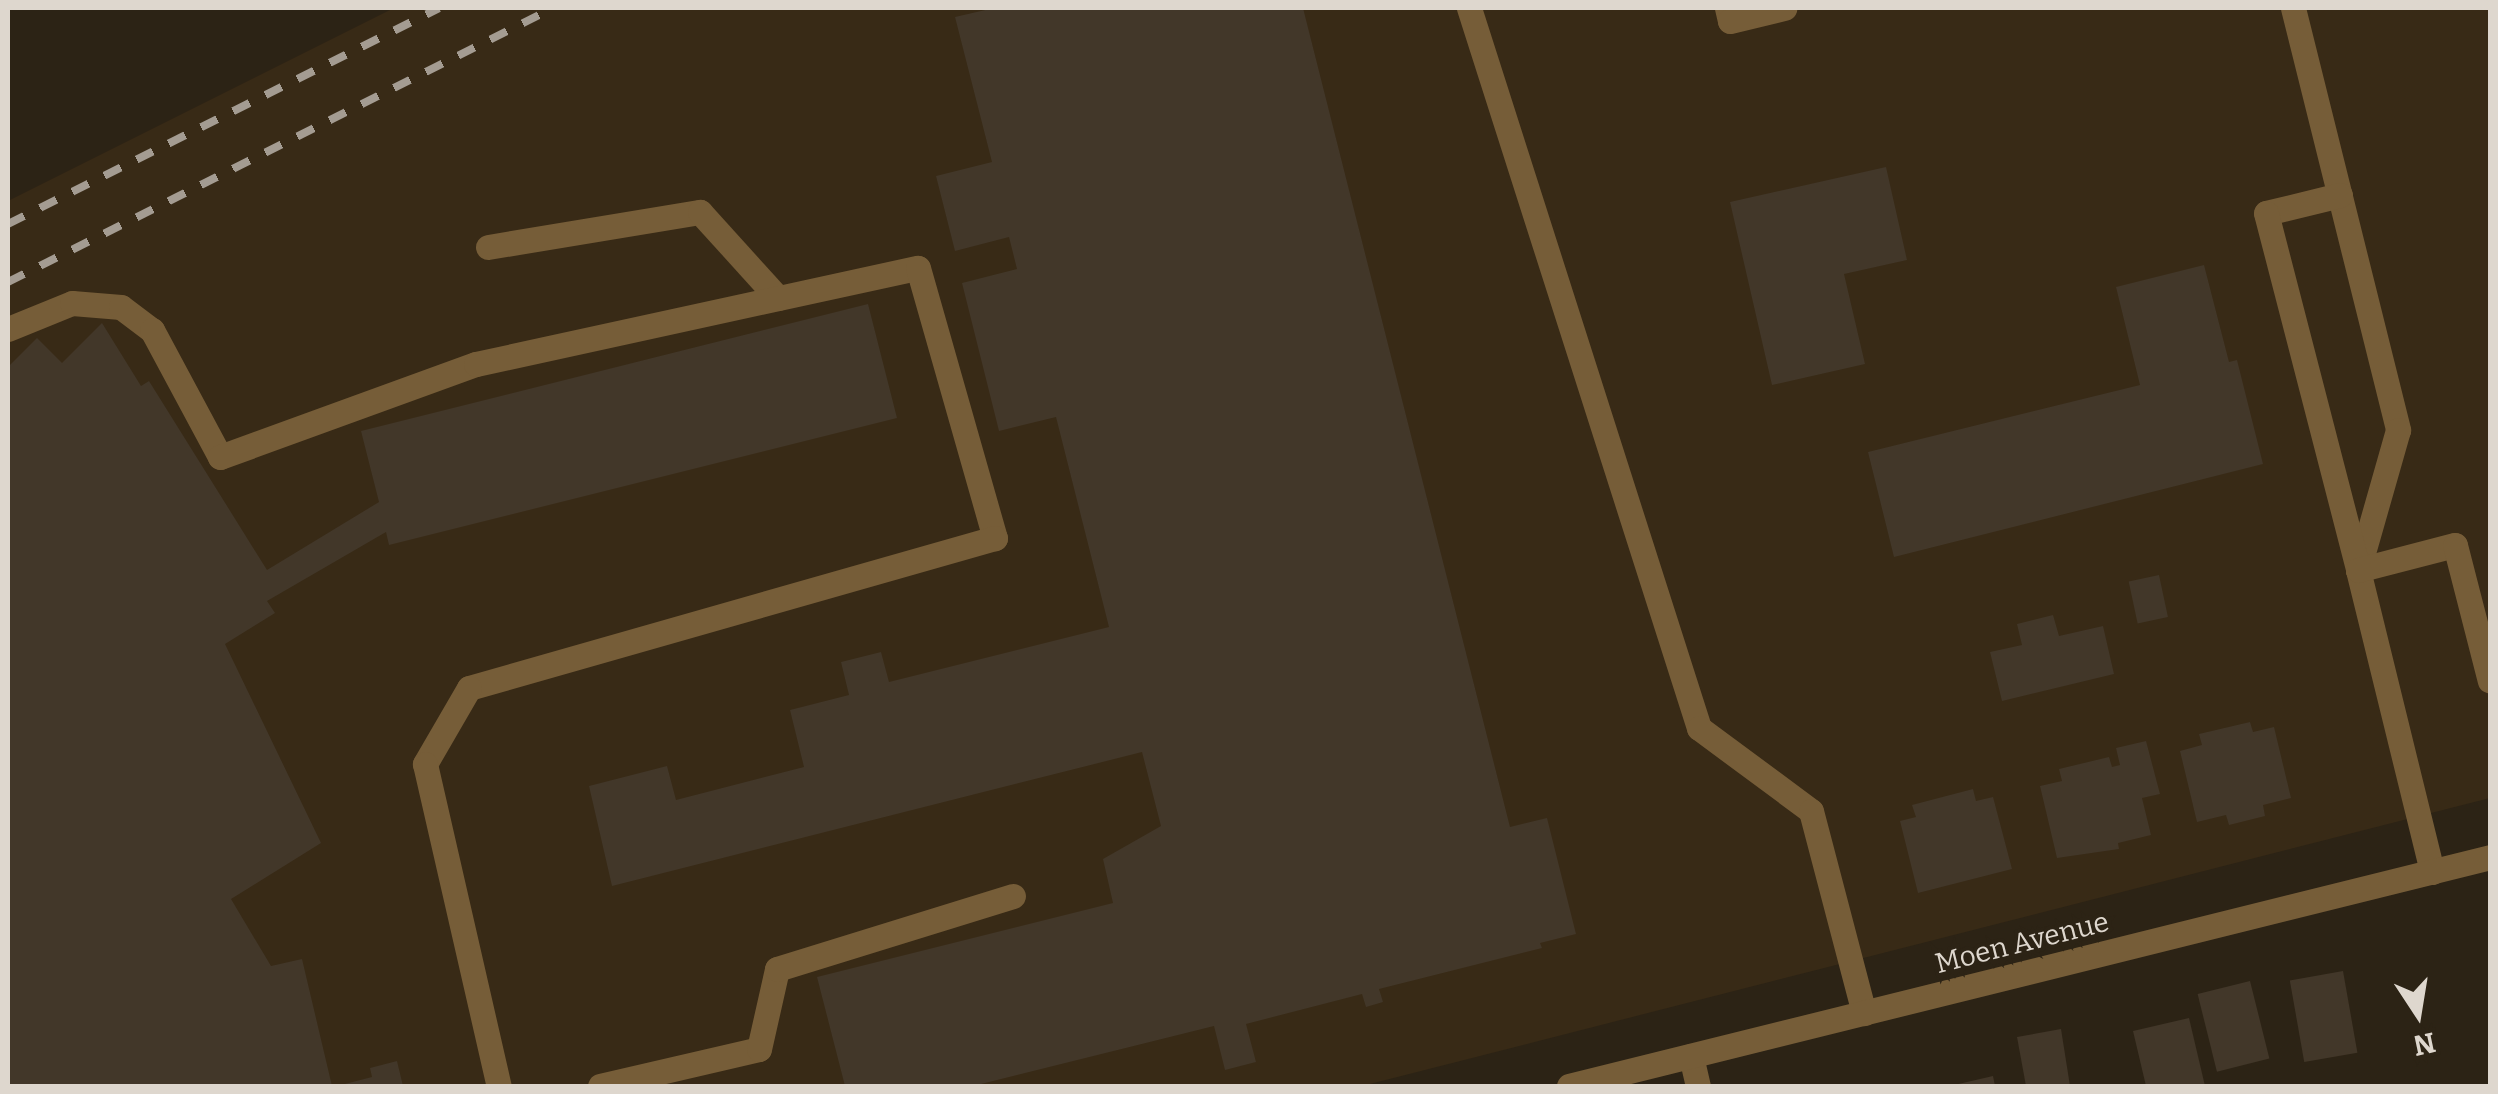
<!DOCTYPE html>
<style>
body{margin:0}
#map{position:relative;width:2498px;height:1094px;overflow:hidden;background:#2c2315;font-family:Bitter,serif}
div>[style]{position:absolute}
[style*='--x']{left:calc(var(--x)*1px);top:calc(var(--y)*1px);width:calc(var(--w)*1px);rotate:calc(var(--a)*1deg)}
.built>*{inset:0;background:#382a16}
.building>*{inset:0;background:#423729;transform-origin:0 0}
.minor>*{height:25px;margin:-12.5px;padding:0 12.5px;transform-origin:12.5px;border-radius:12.5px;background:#765d38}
.rail>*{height:8px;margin-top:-4px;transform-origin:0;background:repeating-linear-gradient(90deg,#a49c92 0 18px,transparent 0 36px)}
span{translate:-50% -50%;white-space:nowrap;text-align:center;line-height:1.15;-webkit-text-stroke:8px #2c2315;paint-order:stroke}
.street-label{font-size:28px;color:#ded7ce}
.frame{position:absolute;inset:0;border:10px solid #ded7ce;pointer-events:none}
.north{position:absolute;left:2368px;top:964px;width:100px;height:100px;-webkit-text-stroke:8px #2c2315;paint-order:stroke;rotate:168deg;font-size:28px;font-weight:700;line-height:40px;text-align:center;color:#ded7ce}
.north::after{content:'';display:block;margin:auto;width:35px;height:45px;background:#ded7ce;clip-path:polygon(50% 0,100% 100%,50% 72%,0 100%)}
</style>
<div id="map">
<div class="built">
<i style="clip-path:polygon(394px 8px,2490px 8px,2490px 798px,1362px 1086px,8px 1086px,8px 201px)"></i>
</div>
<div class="building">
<i style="clip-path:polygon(994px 8px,1303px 8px,1510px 827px,1547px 818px,1576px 934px,1540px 943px,1542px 948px,1379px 989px,1383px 1002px,1366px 1007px,1362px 994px,1246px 1024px,1256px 1062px,1225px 1070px,1214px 1026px,973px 1086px,845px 1086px,817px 977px,1113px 903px,1103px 859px,1161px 826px,1142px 752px,612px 886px,589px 786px,667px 766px,676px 800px,804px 767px,790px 710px,849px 695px,841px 662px,881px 652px,889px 682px,1109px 627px,1056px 417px,999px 431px,962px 283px,1017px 269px,1009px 237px,955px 251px,936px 176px,992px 162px,955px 17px)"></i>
<i style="clip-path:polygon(1886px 167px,1907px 260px,1844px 274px,1865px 364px,1772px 385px,1730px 202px)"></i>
<i style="clip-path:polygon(2204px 265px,2229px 362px,2237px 360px,2263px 464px,1894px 557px,1868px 452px,2140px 385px,2116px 287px)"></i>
<i style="clip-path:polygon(868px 304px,897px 418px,389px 545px,386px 532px,267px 601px,275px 613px,225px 644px,321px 843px,231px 899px,271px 966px,302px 959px,332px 1086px,8px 1086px,8px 367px,37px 338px,62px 363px,102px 323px,141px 386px,149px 381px,267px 570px,379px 502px,361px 431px)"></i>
<i style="left:2159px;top:575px;width:43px;height:31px;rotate:78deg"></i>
<i style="clip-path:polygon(2053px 615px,2059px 636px,2103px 626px,2114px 674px,2002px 701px,1990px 652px,2022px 645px,2017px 624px)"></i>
<i style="clip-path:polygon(2250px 722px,2253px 732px,2274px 727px,2291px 798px,2263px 805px,2265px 816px,2229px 825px,2226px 815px,2197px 822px,2180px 751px,2202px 745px,2199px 734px)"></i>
<i style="clip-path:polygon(2146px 741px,2160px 794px,2142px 798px,2151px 835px,2118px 843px,2119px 849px,2057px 858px,2040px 786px,2062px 781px,2059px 769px,2109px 757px,2112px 767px,2120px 765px,2116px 748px)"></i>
<i style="clip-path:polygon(1973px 789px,1976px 801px,1993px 797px,2012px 869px,1918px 893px,1900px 821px,1916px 817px,1912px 805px)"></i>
<i style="left:2343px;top:971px;width:83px;height:54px;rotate:80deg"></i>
<i style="left:2250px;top:981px;width:80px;height:54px;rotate:76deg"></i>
<i style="clip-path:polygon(2189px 1018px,2205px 1086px,2146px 1086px,2133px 1031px)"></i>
<i style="clip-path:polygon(2061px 1029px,2070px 1086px,2026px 1086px,2017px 1037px)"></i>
<i style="clip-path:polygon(397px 1061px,403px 1086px,337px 1086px,372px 1077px,370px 1068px)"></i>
<i style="clip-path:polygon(1993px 1076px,1995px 1086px,1954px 1086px,1954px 1085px)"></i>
</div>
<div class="minor">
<i style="--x:1469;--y:8;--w:756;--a:72.28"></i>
<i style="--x:1699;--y:728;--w:139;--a:36.5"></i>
<i style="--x:1811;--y:811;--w:209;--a:75.3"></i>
<i style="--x:1727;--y:8;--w:13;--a:77"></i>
<i style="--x:1730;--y:21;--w:56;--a:-13.5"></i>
<i style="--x:2293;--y:8;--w:435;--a:76"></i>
<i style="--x:2398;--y:430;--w:146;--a:105.9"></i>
<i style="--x:2358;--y:570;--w:311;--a:76.2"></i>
<i style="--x:2340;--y:195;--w:76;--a:166.3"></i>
<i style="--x:2266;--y:213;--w:369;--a:75.5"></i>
<i style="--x:2358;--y:570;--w:100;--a:-14.5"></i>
<i style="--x:2455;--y:545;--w:140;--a:75.6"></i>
<i style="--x:488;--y:247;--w:215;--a:-9.4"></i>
<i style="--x:700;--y:212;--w:116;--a:47.8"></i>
<i style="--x:8;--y:329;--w:69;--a:-22.1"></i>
<i style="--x:72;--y:303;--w:49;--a:4.7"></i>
<i style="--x:121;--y:307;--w:39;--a:37"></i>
<i style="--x:152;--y:330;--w:144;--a:61.8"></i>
<i style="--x:220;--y:457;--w:272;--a:-20"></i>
<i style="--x:476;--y:364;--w:452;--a:-12.3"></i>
<i style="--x:918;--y:268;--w:281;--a:74.1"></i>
<i style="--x:995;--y:538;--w:547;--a:164.08"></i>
<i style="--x:469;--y:688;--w:88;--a:120.1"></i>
<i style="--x:425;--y:764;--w:330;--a:77.1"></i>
<i style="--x:1691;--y:1056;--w:31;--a:77"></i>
<i style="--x:600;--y:1086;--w:163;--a:-13.1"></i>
<i style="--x:759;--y:1049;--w:82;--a:-77.3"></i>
<i style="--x:777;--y:969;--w:247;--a:-17.2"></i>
<i style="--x:1569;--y:1086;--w:949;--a:-13.96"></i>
</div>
<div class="rail">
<i style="--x:8;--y:224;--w:482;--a:-26.6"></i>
<i style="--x:8;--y:282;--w:610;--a:-26.69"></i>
</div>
<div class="street-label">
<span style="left:2022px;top:943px;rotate:-14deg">Moen Avenue</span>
</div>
<div class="frame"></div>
<div class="north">N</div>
</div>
